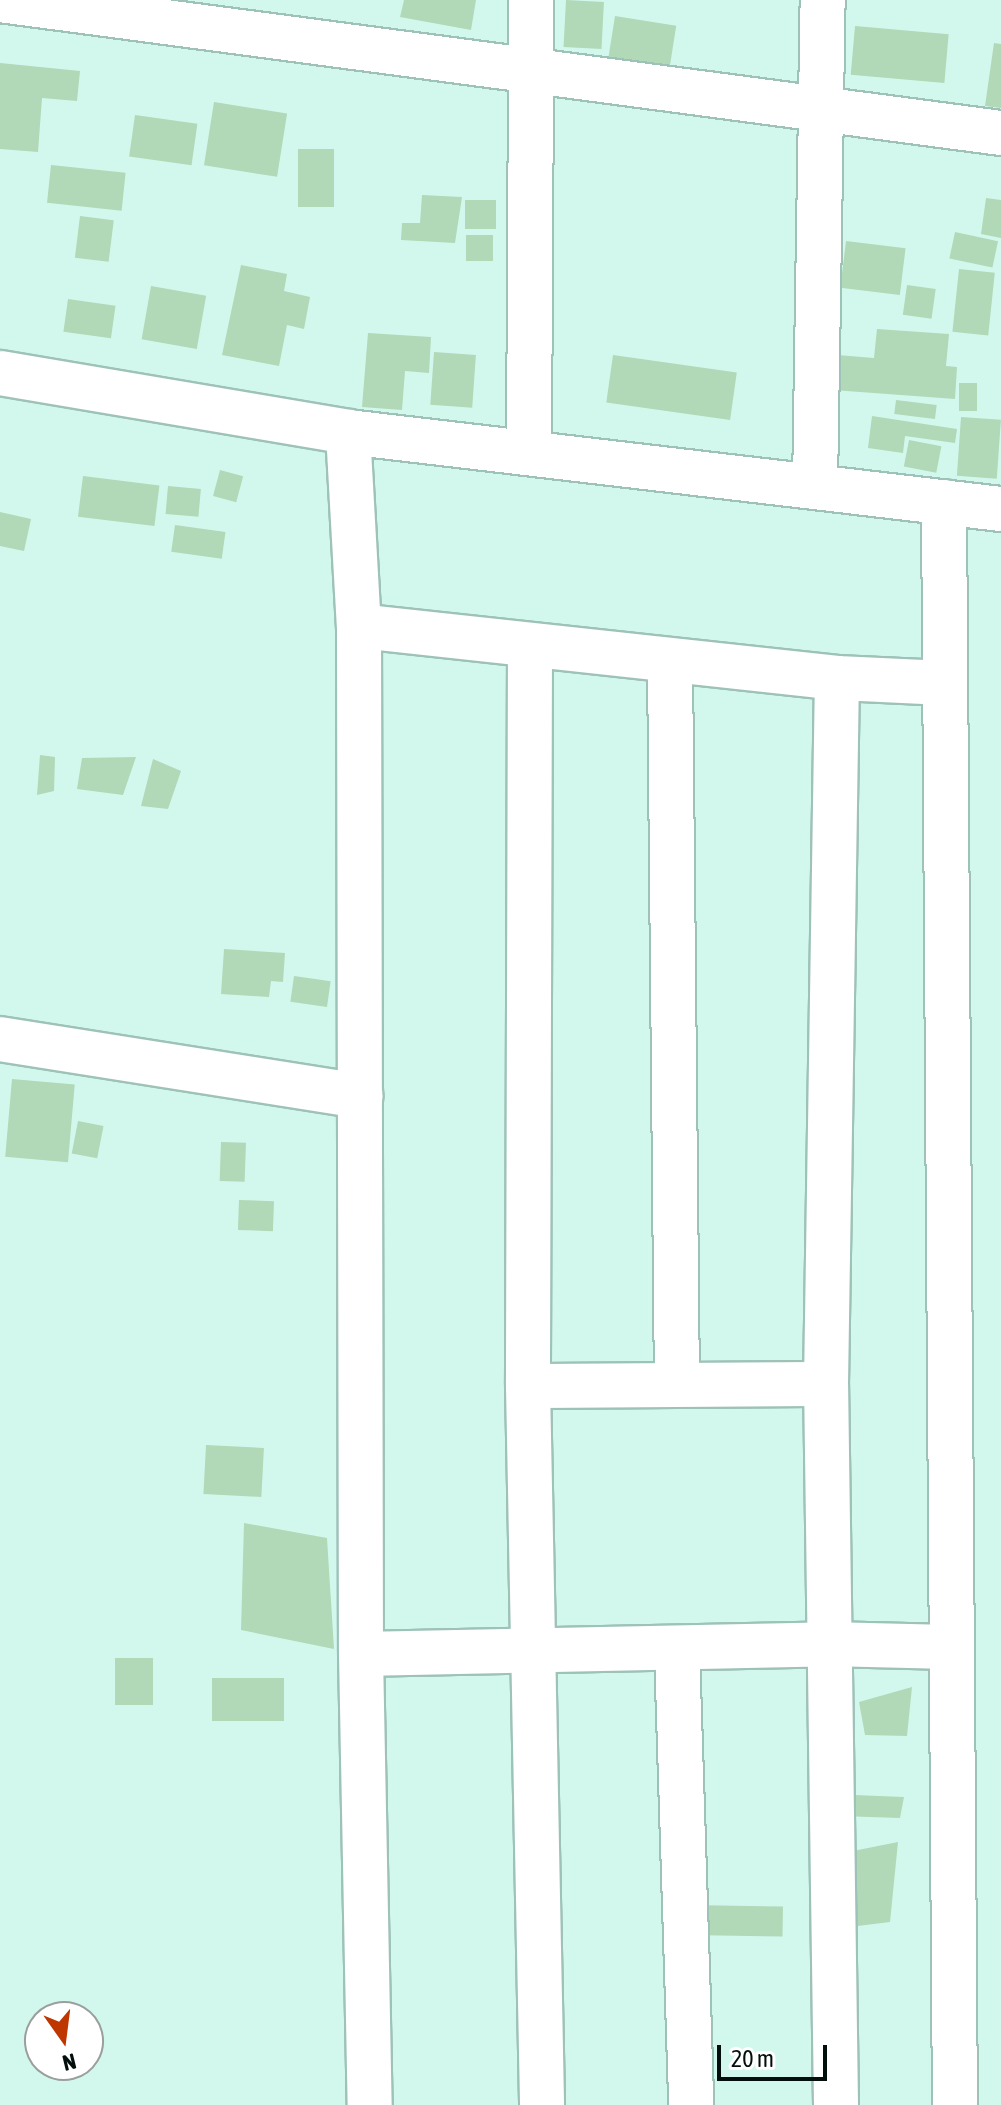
<!DOCTYPE html>
<style>
body{margin:0}
#map{position:relative;width:1001px;height:2105px;overflow:hidden;background:#d2f8ee;font-family:"Asap Condensed",sans-serif}
div>[style]{position:absolute}
[style*='--x']{left:calc(var(--x)*1px);top:calc(var(--y)*1px);width:calc(var(--w)*1px);rotate:calc(var(--a)*1deg)}
.building>*{inset:0;background:#b1d8b7;transform-origin:0 0}
.roads{filter:drop-shadow(2px 0 #9ec2b8) drop-shadow(-2px 0 #9ec2b8) drop-shadow(0 2px #9ec2b8) drop-shadow(0 -2px #9ec2b8)}
.minor>*{height:44px;margin:-22px;padding:0 22px;transform-origin:22px;border-radius:22px;background:#fff}
span{translate:-50% -50%;white-space:nowrap;text-align:center;line-height:1.15;-webkit-text-stroke:6px #fff;paint-order:stroke}
.north{position:absolute;left:24px;top:2001px;width:80px;height:80px;box-sizing:border-box;background:#fff;border:2px solid #9a9f9e;border-radius:50%;rotate:166deg;font-size:22px;font-weight:700;line-height:32px;text-align:center;color:#030f0c}
.north::after{content:'';display:block;margin:auto;width:28px;height:36px;background:#be3600;clip-path:polygon(50% 0,100% 100%,50% 72%,0 100%)}
.scale{position:absolute;left:717px;top:2045px;width:110px;height:36px;box-sizing:border-box;border:4px solid #030f0c;border-top:0;padding-left:10px;font-size:24px;line-height:28px;white-space:nowrap;color:#030f0c;-webkit-text-stroke:6px #fff;paint-order:stroke}
</style>
<div id="map">
<div class="building">
<i style="clip-path:polygon(404px 0,476px 0,471px 30px,400px 17px)"></i>
<i style="left:566px;top:0;width:38px;height:47px;rotate:3deg"></i>
<i style="left:615px;top:16px;width:62px;height:43px;rotate:9deg"></i>
<i style="left:855px;top:26px;width:94px;height:49px;rotate:5deg"></i>
<i style="clip-path:polygon(994px 43px,1001px 44px,1001px 108px,985px 106px)"></i>
<i style="clip-path:polygon(0 63px,80px 71px,77px 101px,42px 98px,38px 152px,0 149px)"></i>
<i style="left:214px;top:102px;width:74px;height:64px;rotate:9deg"></i>
<i style="left:135px;top:115px;width:63px;height:42px;rotate:8deg"></i>
<i style="left:298px;top:149px;width:36px;height:58px"></i>
<i style="left:51px;top:165px;width:75px;height:38px;rotate:6deg"></i>
<i style="clip-path:polygon(422px 195px,462px 197px,455px 243px,401px 240px,402px 223px,420px 223px)"></i>
<i style="clip-path:polygon(986px 198px,1001px 200px,1001px 238px,981px 234px)"></i>
<i style="left:465px;top:200px;width:31px;height:29px"></i>
<i style="left:80px;top:216px;width:34px;height:42px;rotate:7deg"></i>
<i style="left:955px;top:232px;width:44px;height:27px;rotate:12deg"></i>
<i style="left:466px;top:235px;width:27px;height:26px"></i>
<i style="left:846px;top:241px;width:60px;height:47px;rotate:7deg"></i>
<i style="clip-path:polygon(241px 265px,287px 274px,284px 291px,310px 297px,304px 329px,287px 325px,279px 366px,222px 355px)"></i>
<i style="left:959px;top:269px;width:36px;height:63px;rotate:6deg"></i>
<i style="left:907px;top:285px;width:29px;height:30px;rotate:8deg"></i>
<i style="left:151px;top:286px;width:56px;height:54px;rotate:10deg"></i>
<i style="left:68px;top:299px;width:48px;height:33px;rotate:8deg"></i>
<i style="clip-path:polygon(877px 329px,949px 334px,946px 366px,957px 367px,955px 399px,833px 390px,837px 355px,874px 358px)"></i>
<i style="clip-path:polygon(368px 333px,431px 337px,429px 373px,405px 371px,402px 410px,362px 407px)"></i>
<i style="left:434px;top:352px;width:42px;height:53px;rotate:4deg"></i>
<i style="left:613px;top:355px;width:125px;height:48px;rotate:8deg"></i>
<i style="left:959px;top:383px;width:18px;height:28px"></i>
<i style="left:896px;top:400px;width:41px;height:14px;rotate:7deg"></i>
<i style="clip-path:polygon(872px 416px,957px 429px,955px 443px,905px 436px,903px 453px,868px 448px)"></i>
<i style="left:961px;top:417px;width:40px;height:59px;rotate:4deg"></i>
<i style="left:909px;top:440px;width:33px;height:27px;rotate:11deg"></i>
<i style="left:220px;top:470px;width:24px;height:27px;rotate:15deg"></i>
<i style="left:83px;top:476px;width:77px;height:41px;rotate:7deg"></i>
<i style="left:168px;top:486px;width:33px;height:28px;rotate:5deg"></i>
<i style="clip-path:polygon(0 512px,31px 519px,24px 551px,0 546px)"></i>
<i style="left:175px;top:525px;width:51px;height:27px;rotate:8deg"></i>
<i style="clip-path:polygon(40px 755px,55px 757px,54px 791px,37px 795px)"></i>
<i style="clip-path:polygon(136px 757px,123px 795px,77px 789px,82px 758px)"></i>
<i style="clip-path:polygon(153px 759px,181px 771px,168px 809px,141px 806px)"></i>
<i style="clip-path:polygon(224px 949px,285px 953px,283px 982px,271px 981px,269px 997px,221px 994px)"></i>
<i style="left:294px;top:976px;width:37px;height:26px;rotate:8deg"></i>
<i style="left:12px;top:1079px;width:63px;height:78px;rotate:5deg"></i>
<i style="left:78px;top:1121px;width:26px;height:33px;rotate:11deg"></i>
<i style="left:221px;top:1142px;width:25px;height:39px;rotate:2deg"></i>
<i style="left:239px;top:1200px;width:35px;height:30px;rotate:2deg"></i>
<i style="left:206px;top:1445px;width:58px;height:49px;rotate:3deg"></i>
<i style="clip-path:polygon(244px 1523px,327px 1538px,334px 1649px,241px 1630px)"></i>
<i style="left:153px;top:1658px;width:47px;height:38px;rotate:90deg"></i>
<i style="left:212px;top:1678px;width:72px;height:43px"></i>
<i style="clip-path:polygon(912px 1687px,907px 1736px,865px 1735px,859px 1702px)"></i>
<i style="clip-path:polygon(854px 1795px,904px 1797px,900px 1818px,840px 1816px)"></i>
<i style="clip-path:polygon(898px 1842px,890px 1922px,841px 1928px,838px 1854px)"></i>
<i style="left:690px;top:1905px;width:93px;height:30px;rotate:1deg"></i>
</div>
<div class="roads">
<div class="minor">
<i style="--x:0;--y:0;--w:1010;--a:7.57"></i>
<i style="--x:0;--y:373;--w:353;--a:9.6"></i>
<i style="--x:348;--y:432;--w:658;--a:6.73"></i>
<i style="--x:348;--y:432;--w:194;--a:86.8"></i>
<i style="--x:359;--y:626;--w:1028;--a:89.89"></i>
<i style="--x:361;--y:1654;--w:451;--a:88.9"></i>
<i style="--x:529;--y:453;--w:453;--a:-89.7"></i>
<i style="--x:815;--y:487;--w:487;--a:-89.1"></i>
<i style="--x:944;--y:502;--w:1603;--a:89.61"></i>
<i style="--x:359;--y:626;--w:481;--a:6.2"></i>
<i style="--x:837;--y:678;--w:108;--a:2.7"></i>
<i style="--x:530;--y:647;--w:739;--a:90.16"></i>
<i style="--x:528;--y:1386;--w:719;--a:88.88"></i>
<i style="--x:670;--y:661;--w:723;--a:89.45"></i>
<i style="--x:0;--y:1039;--w:365;--a:9"></i>
<i style="--x:528;--y:1386;--w:298;--a:-0.4"></i>
<i style="--x:677;--y:1651;--w:454;--a:88.2"></i>
<i style="--x:361;--y:1654;--w:470;--a:-1.2"></i>
<i style="--x:831;--y:1644;--w:119;--a:1.4"></i>
<i style="--x:836;--y:2105;--w:721;--a:-90.79"></i>
<i style="--x:826;--y:1384;--w:706;--a:-89.11"></i>
</div>
</div>
<div class="north">N</div>
<div class="scale">20 m</div>
</div>
